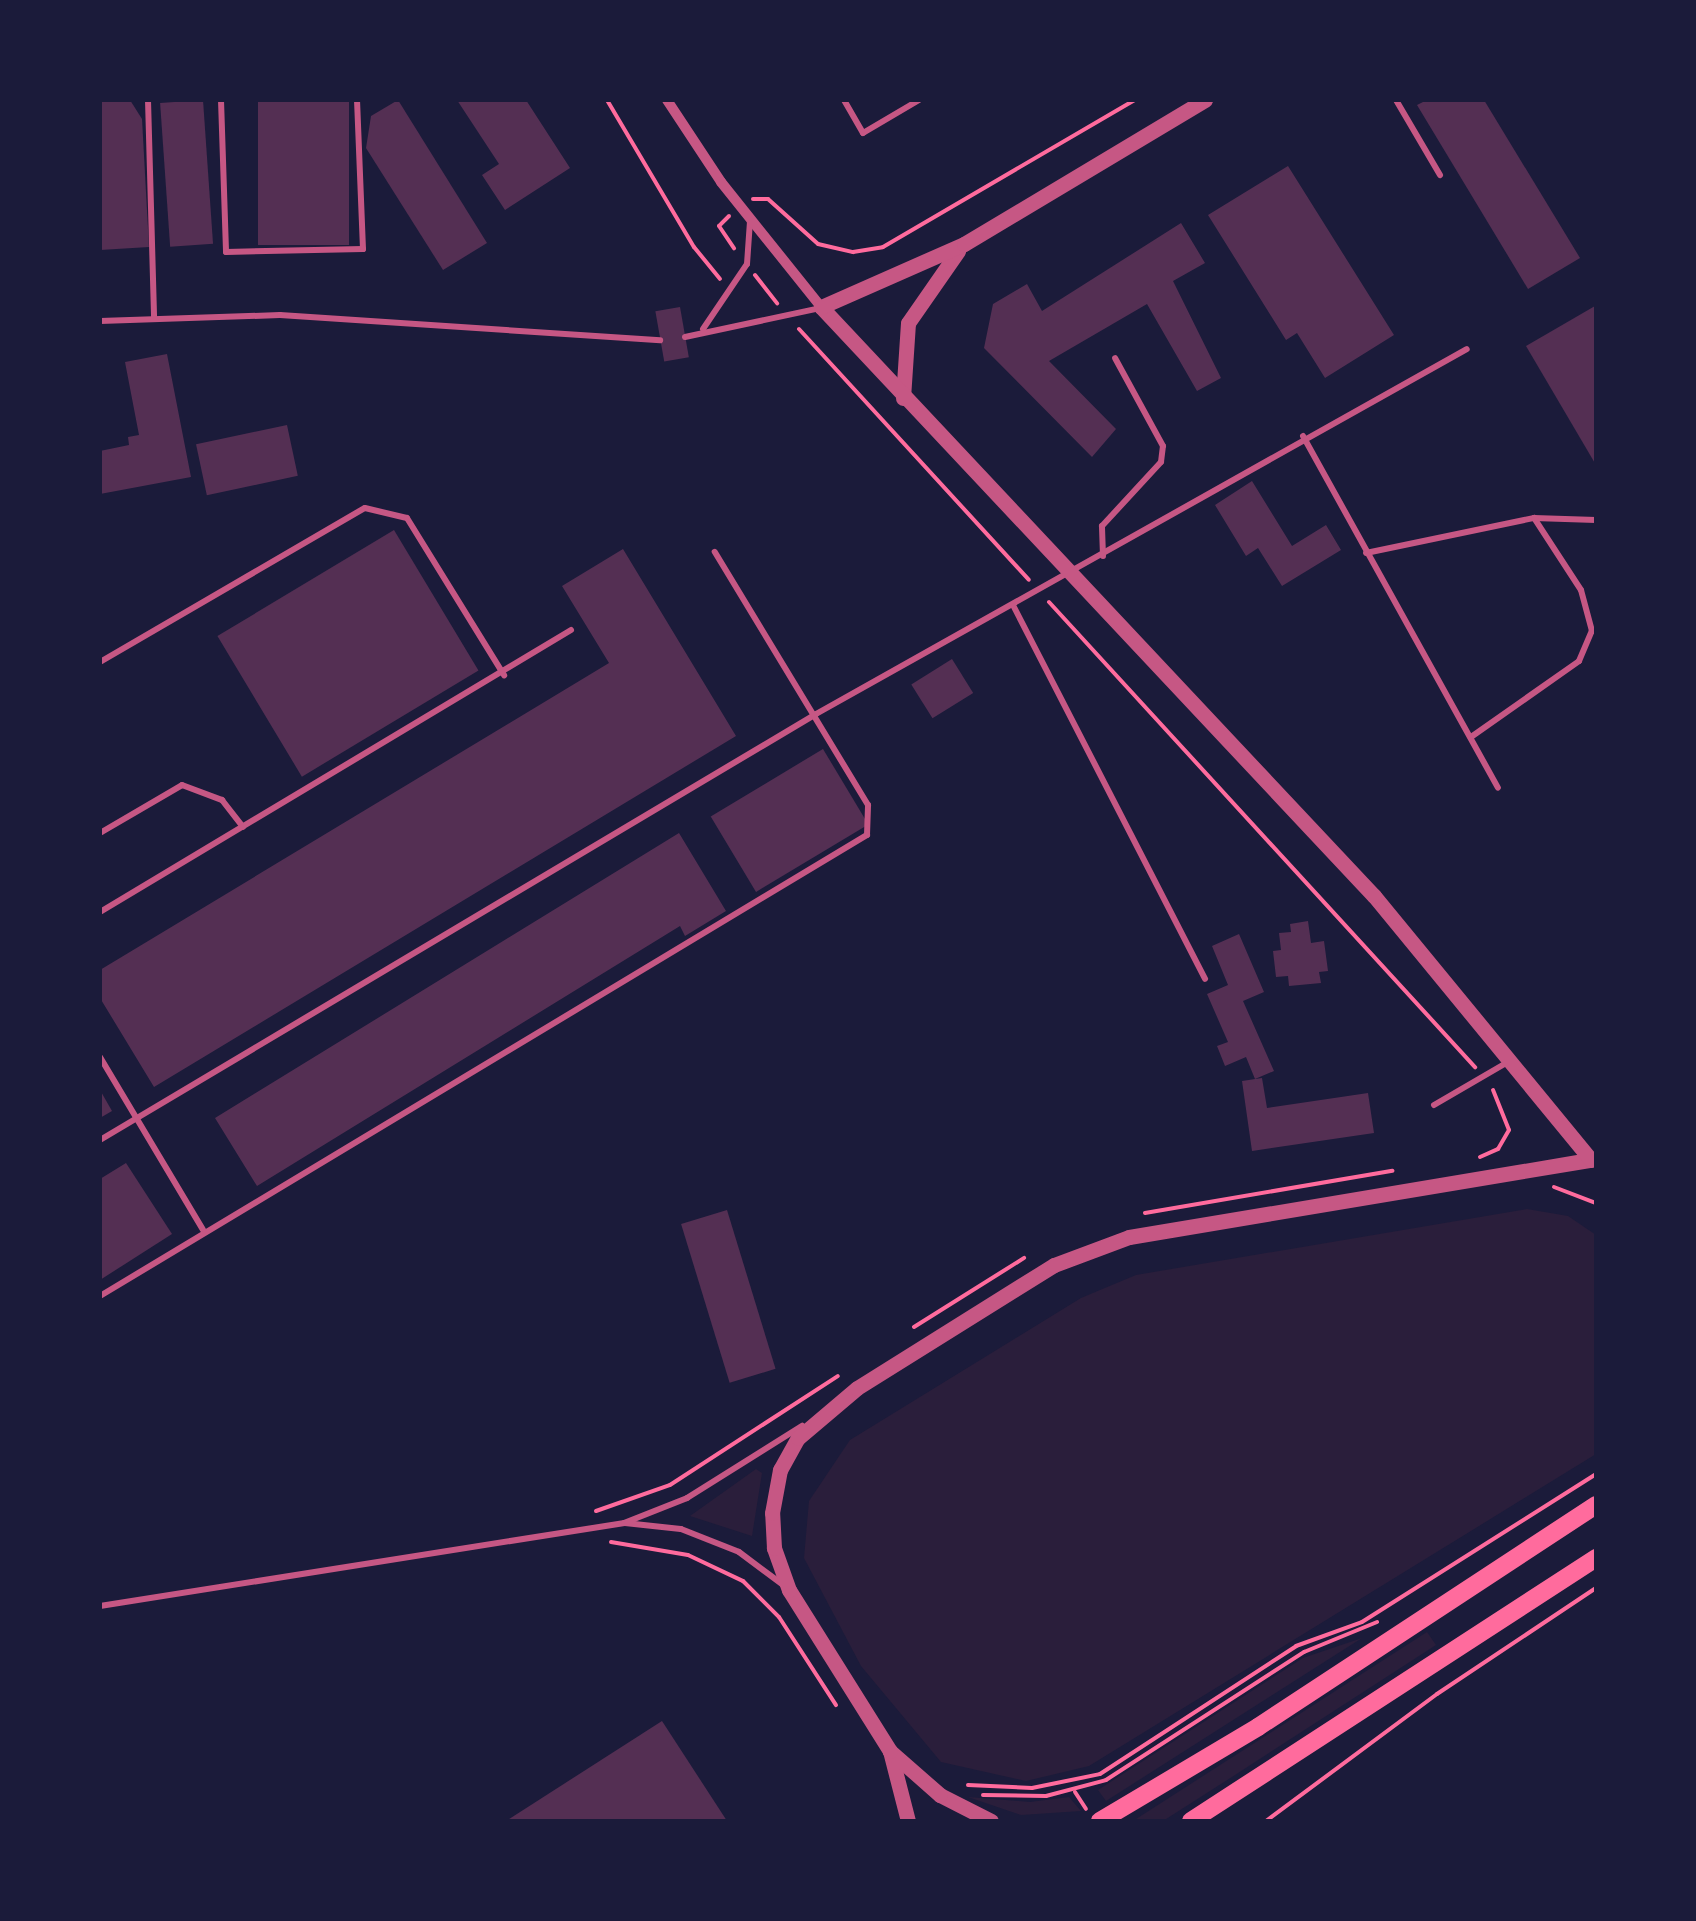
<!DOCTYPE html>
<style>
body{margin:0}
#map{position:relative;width:1696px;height:1921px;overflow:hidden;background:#1b1b3a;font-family:"Libre Baskerville",serif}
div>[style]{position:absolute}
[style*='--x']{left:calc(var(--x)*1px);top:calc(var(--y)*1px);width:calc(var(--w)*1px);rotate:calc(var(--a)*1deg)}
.green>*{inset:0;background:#2a1e3b}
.building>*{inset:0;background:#542f53;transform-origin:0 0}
.path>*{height:4px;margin:-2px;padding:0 2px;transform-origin:2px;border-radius:2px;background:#ff6b9d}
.service>*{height:6px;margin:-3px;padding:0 3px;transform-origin:3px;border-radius:3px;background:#c65784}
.minor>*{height:10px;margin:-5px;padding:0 5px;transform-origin:5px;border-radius:5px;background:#c65784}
.tertiary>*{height:15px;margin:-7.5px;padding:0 7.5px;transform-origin:7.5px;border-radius:7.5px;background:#c65784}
.primary>*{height:18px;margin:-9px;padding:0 9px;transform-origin:9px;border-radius:9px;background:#ff6b9d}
span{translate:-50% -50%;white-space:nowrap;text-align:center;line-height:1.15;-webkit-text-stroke:8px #1b1b3a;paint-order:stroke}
.frame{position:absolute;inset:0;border:102px solid #1b1b3a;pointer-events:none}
</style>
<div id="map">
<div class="green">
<i style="clip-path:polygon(1527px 1209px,1568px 1216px,1596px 1235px,1596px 1454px,1089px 1766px,1026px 1781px,941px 1762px,861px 1666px,804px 1558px,809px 1501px,850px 1440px,1081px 1298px,1136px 1275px)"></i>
<i style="clip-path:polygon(756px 1469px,762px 1473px,752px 1536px,690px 1516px)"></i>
<i style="clip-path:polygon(1427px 1632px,1436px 1645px,1235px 1775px,1163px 1821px,1133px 1821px)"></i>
<i style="clip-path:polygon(1362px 1638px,1106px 1801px,1098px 1790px,1303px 1658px)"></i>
<i style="clip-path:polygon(968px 1797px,1030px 1802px,1069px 1797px,1081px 1811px,1021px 1815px)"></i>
</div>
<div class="building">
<i style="clip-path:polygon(100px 100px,130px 100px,142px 119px,149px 247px,100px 250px)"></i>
<i style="left:203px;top:100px;width:144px;height:43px;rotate:86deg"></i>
<i style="left:258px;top:100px;width:91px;height:145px"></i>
<i style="clip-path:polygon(398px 100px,487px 243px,443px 270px,366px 148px,371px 116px)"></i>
<i style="clip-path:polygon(457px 100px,526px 100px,570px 168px,505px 210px,482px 175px,499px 164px)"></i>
<i style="clip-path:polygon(1427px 100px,1484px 100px,1580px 258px,1528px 289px,1417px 105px)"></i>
<i style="clip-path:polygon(1288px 166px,1394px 335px,1325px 378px,1297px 333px,1286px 340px,1208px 215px)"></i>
<i style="clip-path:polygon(1181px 223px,1205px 263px,1173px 281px,1221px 378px,1197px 391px,1147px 304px,1049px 361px,1116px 429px,1092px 457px,984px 348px,993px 304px,1027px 284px,1042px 311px)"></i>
<i style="clip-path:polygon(1595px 306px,1596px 308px,1596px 465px,1526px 346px)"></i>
<i style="left:680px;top:307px;width:51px;height:25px;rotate:80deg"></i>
<i style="clip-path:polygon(167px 354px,191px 477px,100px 494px,100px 451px,129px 445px,128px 437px,139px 435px,125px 362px)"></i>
<i style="left:287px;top:425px;width:52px;height:93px;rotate:78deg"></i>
<i style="clip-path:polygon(1252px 481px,1292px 546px,1326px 525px,1341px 550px,1282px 586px,1258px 548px,1246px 556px,1215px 505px)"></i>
<i style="left:394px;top:530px;width:164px;height:206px;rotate:59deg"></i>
<i style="clip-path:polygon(623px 549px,736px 736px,154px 1087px,100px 998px,100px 970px,609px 663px,562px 586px)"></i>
<i style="left:952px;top:659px;width:40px;height:48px;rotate:58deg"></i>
<i style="left:823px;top:749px;width:88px;height:131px;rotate:59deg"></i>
<i style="clip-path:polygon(679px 833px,726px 911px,685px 936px,680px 926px,257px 1186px,215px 1118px)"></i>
<i style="clip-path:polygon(1308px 921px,1311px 943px,1324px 941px,1328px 971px,1319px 972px,1321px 983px,1289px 986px,1288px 976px,1276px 977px,1273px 951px,1281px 950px,1279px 933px,1291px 932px,1290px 924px)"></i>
<i style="clip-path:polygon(1239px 934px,1264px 992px,1243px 1001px,1274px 1071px,1255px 1079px,1246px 1057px,1225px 1066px,1217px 1046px,1228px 1042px,1207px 994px,1228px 985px,1212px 946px)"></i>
<i style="clip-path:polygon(1262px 1078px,1267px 1108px,1368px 1093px,1374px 1133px,1252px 1151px,1242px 1081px)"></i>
<i style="clip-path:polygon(100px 1090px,112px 1111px,100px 1118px)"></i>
<i style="clip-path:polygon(126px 1163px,172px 1234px,100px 1280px,100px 1179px)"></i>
<i style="left:727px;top:1210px;width:166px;height:48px;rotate:73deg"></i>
<i style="clip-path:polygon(662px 1721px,727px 1821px,506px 1821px)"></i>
</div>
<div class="path">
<i style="--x:607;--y:100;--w:171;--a:59.4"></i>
<i style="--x:694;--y:247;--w:41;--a:50.9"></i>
<i style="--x:753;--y:199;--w:15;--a:0"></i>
<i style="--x:768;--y:199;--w:67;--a:42"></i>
<i style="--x:818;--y:244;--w:36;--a:13"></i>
<i style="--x:853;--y:252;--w:30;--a:-9"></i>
<i style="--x:883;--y:247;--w:292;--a:-30.3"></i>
<i style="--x:729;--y:216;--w:14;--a:135"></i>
<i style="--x:719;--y:226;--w:27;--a:56"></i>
<i style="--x:755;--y:275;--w:36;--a:52"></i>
<i style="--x:799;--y:329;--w:340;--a:47.5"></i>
<i style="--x:1049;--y:602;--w:631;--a:47.51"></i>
<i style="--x:1480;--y:1157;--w:20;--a:-24"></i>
<i style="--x:1498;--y:1149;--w:22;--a:-60"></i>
<i style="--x:1509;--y:1130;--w:43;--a:-111.8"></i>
<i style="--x:1554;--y:1187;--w:45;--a:20.9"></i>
<i style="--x:1145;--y:1213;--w:251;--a:-9.7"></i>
<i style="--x:914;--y:1327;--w:130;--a:-32.1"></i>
<i style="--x:596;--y:1511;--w:78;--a:-19.4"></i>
<i style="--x:670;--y:1485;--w:200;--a:-33"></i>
<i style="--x:611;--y:1542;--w:78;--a:9.6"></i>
<i style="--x:688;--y:1555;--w:61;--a:25.3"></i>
<i style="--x:743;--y:1581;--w:51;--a:45"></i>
<i style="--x:779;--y:1617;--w:105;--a:57.1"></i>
<i style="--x:968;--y:1785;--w:64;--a:2.7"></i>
<i style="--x:1032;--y:1788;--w:69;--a:-11.6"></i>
<i style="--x:1100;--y:1774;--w:234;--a:-33.1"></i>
<i style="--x:1296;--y:1646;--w:70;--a:-20"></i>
<i style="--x:1362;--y:1622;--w:277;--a:-32.3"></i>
<i style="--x:1075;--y:1792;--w:20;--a:57"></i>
<i style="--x:983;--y:1795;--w:63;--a:0.9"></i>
<i style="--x:1046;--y:1796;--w:62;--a:-14.9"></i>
<i style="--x:1106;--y:1780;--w:236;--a:-32.9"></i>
<i style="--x:1304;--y:1652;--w:79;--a:-22.3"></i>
<i style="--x:1266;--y:1821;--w:213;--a:-36.6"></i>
<i style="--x:1437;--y:1694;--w:191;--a:-33.7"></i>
</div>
<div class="service">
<i style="--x:148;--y:100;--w:219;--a:88.4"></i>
<i style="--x:221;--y:100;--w:152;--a:88.1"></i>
<i style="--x:226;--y:252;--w:137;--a:-1.3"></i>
<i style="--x:363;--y:249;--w:149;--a:-92.3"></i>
<i style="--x:844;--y:100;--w:38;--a:60"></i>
<i style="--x:863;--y:133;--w:65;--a:-30.5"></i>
<i style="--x:1396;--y:100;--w:87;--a:59.6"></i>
<i style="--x:100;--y:321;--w:180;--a:-1.9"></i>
<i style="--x:280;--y:315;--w:381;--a:3.8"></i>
<i style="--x:703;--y:329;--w:78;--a:-55.9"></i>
<i style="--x:747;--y:264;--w:43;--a:-86"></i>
<i style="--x:685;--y:337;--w:138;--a:-12.1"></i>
<i style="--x:1303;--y:436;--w:402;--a:61"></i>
<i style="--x:1366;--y:553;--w:172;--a:-11.8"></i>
<i style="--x:1534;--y:518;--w:62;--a:1.8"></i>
<i style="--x:1103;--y:556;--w:30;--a:-92"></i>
<i style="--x:1102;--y:526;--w:87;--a:-47.3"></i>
<i style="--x:1161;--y:462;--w:16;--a:-83"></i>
<i style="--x:1163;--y:446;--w:100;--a:-118.6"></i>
<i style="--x:1014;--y:607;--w:418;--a:62.8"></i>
<i style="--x:100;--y:662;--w:306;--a:-30.2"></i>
<i style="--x:365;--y:508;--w:43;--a:13.4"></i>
<i style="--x:407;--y:518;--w:185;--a:58.3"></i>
<i style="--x:1471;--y:737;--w:132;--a:-35.1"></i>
<i style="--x:1579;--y:661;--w:33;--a:-67"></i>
<i style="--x:1592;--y:631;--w:42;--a:-105"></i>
<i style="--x:1581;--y:590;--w:86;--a:-123.1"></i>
<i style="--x:100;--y:833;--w:95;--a:-30.3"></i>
<i style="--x:182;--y:785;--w:43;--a:20.6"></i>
<i style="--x:222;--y:800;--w:34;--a:52"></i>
<i style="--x:100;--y:912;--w:549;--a:-30.91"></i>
<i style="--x:100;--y:1057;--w:201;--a:59.2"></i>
<i style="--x:1434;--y:1105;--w:86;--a:-30.2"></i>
<i style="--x:100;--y:1140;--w:833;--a:-30.75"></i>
<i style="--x:816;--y:714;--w:746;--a:-29.28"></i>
<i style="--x:100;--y:1296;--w:895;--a:-31.01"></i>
<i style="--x:867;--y:835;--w:30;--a:-88"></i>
<i style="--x:868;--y:805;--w:296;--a:-121.2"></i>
<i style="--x:625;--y:1523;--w:56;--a:6.1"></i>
<i style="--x:681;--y:1529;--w:62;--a:21.6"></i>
<i style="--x:739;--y:1552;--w:54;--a:36.7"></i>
<i style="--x:100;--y:1606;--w:531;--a:-9"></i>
<i style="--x:624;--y:1523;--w:68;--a:-21.6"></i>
<i style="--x:687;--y:1498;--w:136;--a:-32.1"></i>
</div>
<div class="minor">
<i style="--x:667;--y:100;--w:98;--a:56.6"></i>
<i style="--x:721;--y:182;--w:160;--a:51.3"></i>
</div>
<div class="tertiary">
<i style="--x:903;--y:398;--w:75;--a:-86.2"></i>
<i style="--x:908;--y:323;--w:88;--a:-55.2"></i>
<i style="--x:890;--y:1751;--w:72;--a:75.6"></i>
<i style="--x:991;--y:1821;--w:57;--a:-153"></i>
<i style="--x:940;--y:1795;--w:67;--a:-138.7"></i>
<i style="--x:890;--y:1751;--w:190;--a:-122.1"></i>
<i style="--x:789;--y:1590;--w:45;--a:-109.7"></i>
<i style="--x:774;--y:1548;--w:35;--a:-93"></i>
<i style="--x:772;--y:1513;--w:44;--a:-79.5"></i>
<i style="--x:780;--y:1470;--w:37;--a:-61"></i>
<i style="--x:798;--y:1438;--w:77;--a:-40.3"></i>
<i style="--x:857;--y:1388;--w:232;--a:-32"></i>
<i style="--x:1054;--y:1265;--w:80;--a:-20.5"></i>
<i style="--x:1129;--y:1237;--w:468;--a:-9.5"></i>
<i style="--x:1591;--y:1160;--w:342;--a:-129.4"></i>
<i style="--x:1374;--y:896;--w:808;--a:-133.19"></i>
<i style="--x:821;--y:307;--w:156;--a:-23.8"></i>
<i style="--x:964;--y:244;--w:281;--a:-30.9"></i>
</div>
<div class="primary">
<i style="--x:1100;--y:1821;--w:184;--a:-30.7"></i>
<i style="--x:1258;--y:1727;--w:404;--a:-33.3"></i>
<i style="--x:1191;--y:1821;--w:483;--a:-33"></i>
</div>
<div class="frame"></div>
</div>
